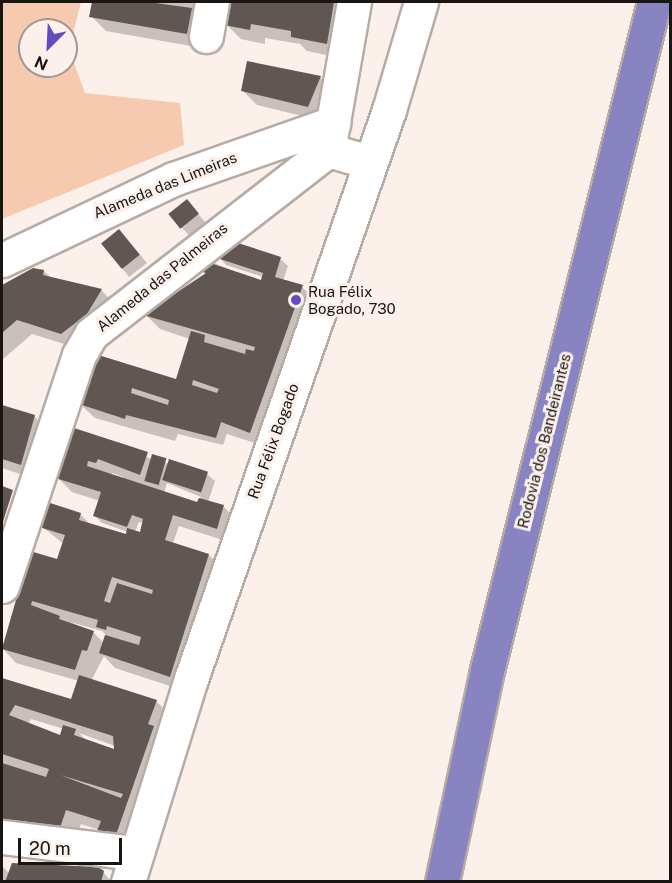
<!DOCTYPE html>
<meta charset="utf-8">
<style>
body{margin:0}
#map{position:relative;width:672px;height:883px;overflow:hidden;background:#fcf0ea;font-family:"Public Sans",sans-serif}
div>[style]{position:absolute}
[style*='--x']{left:calc(var(--x)*1px);top:calc(var(--y)*1px);width:calc(var(--w)*1px);rotate:calc(var(--a)*1deg)}
.green>*{inset:0;background:#f6caaf}
.shadow>*{inset:0;background:#0003;transform-origin:0 0}
.building>*{inset:0;background:#615752;transform-origin:0 0}
.roads{filter:drop-shadow(2px 0 #b7aca5) drop-shadow(-2px 0 #b7aca5) drop-shadow(0 2px #b7aca5) drop-shadow(0 -2px #b7aca5)}
.minor>*{height:33px;margin:-16.5px;padding:0 16.5px;transform-origin:16.5px;border-radius:16.5px;background:#fff}
.motorway>*{height:33px;margin:-16.5px;padding:0 16.5px;transform-origin:16.5px;border-radius:16.5px;background:#8784c1}
.dots>*{width:16px;height:16px;translate:-50% -50%;box-sizing:border-box;border:3px solid #fcf0ea;border-radius:50%}
span{translate:-50% -50%;white-space:nowrap;text-align:center;line-height:1.15;-webkit-text-stroke:6px #fcf0ea;paint-order:stroke}
.street-label{font-size:15px;color:#191513}
.poi-label{font-size:15px;color:#191513}
.left{translate:0 -50%;text-align:left}
.frame{position:absolute;inset:0;border:3px solid #191513;pointer-events:none}
.north{position:absolute;left:18px;top:18px;width:60px;height:60px;box-sizing:border-box;background:#fcf0ea;border:2px solid #a19894;border-radius:50%;rotate:204deg;font-size:16px;font-weight:700;line-height:24px;text-align:center;color:#191513}
.north::after{content:'';display:block;margin:auto;width:21px;height:27px;background:#614cc4;clip-path:polygon(50% 0,100% 100%,50% 72%,0 100%)}
.scale{position:absolute;left:18px;top:838px;width:104px;height:27px;box-sizing:border-box;border:3px solid #191513;border-top:0;padding-left:8px;font-size:18px;line-height:21px;white-space:nowrap;color:#191513;-webkit-text-stroke:4px #fcf0ea;paint-order:stroke}
</style>
<div id="map">
<div class="green">
<i style="clip-path:polygon(evenodd,2px 2px,81px 2px,69px 49px,85px 93px,180px 103px,184px 145px,2px 219px,2px 2px,30px 30px,66px 30px,66px 66px,30px 66px,30px 30px)"></i>
</div>
<div class="shadow">
<i style="clip-path:polygon(93px 2px,197px 2px,202px 48px,106px 31px,91px 16px)"></i>
<i style="clip-path:polygon(231px 2px,351px 2px,341px 58px,307px 51px,300px 44px,265px 38px,265px 44px,241px 39px,226px 24px)"></i>
<i style="clip-path:polygon(320px 77px,335px 92px,323px 121px,257px 105px,242px 90px)"></i>
<i style="left:187px;top:201px;width:28px;height:21px;rotate:49deg"></i>
<i style="clip-path:polygon(127px 239px,147px 263px,129px 277px,102px 242px)"></i>
<i style="clip-path:polygon(220px 258px,280px 259px,288px 266px,283px 281px,302px 287px,317px 302px,265px 446px,227px 434px,223px 445px,178px 434px,175px 441px,95px 418px,80px 404px,96px 356px,177px 381px,190px 339px,160px 329px,146px 315px,206px 275px,203px 271px,214px 263px,262px 282px,263px 277px,226px 265px)"></i>
<i style="clip-path:polygon(33px 270px,44px 271px,51px 278px,101px 290px,116px 305px,77px 348px,32px 334px,2px 360px,2px 289px)"></i>
<i style="clip-path:polygon(2px 406px,35px 417px,49px 432px,35px 479px,2px 468px)"></i>
<i style="clip-path:polygon(evenodd,72px 429px,152px 459px,207px 474px,215px 481px,208px 502px,223px 506px,238px 521px,232px 543px,179px 526px,173px 543px,209px 555px,224px 570px,185px 691px,115px 668px,104px 656px,91px 681px,156px 701px,171px 716px,132px 847px,114px 845px,99px 830px,81px 824px,75px 842px,2px 833px,2px 679px,72px 701px,79px 681px,16px 663px,2px 648px,31px 553px,58px 561px,64px 544px,41px 526px,80px 514px,91px 525px,127px 536px,128px 532px,102px 523px,95px 516px,100px 501px,72px 492px,57px 477px,72px 429px,112px 473px,123px 477px,122px 479px,112px 476px,112px 473px,72px 429px,167px 483px,201px 497px,197px 504px,164px 493px,167px 483px,72px 429px,139px 522px,144px 523px,146px 535px,135px 532px,139px 522px,72px 429px,70px 622px,102px 631px,106px 635px,104px 643px,93px 632px,70px 622px,72px 429px,31px 719px,64px 729px,61px 737px,28px 724px,31px 719px,72px 429px,79px 733px,115px 746px,116px 751px,86px 740px,79px 733px)"></i>
<i style="clip-path:polygon(14px 493px,27px 506px,2px 586px,2px 531px)"></i>
<i style="clip-path:polygon(2px 866px,10px 874px,103px 872px,112px 882px,2px 882px)"></i>
</div>
<div class="building">
<i style="clip-path:polygon(92px 2px,148px 2px,192px 8px,187px 34px,89px 17px)"></i>
<i style="clip-path:polygon(229px 2px,334px 2px,327px 44px,291px 37px,291px 31px,251px 24px,250px 30px,224px 25px)"></i>
<i style="clip-path:polygon(247px 61px,321px 76px,308px 107px,241px 91px)"></i>
<i style="left:187px;top:199px;width:19px;height:24px;rotate:51deg"></i>
<i style="left:119px;top:229px;width:33px;height:23px;rotate:51deg"></i>
<i style="clip-path:polygon(evenodd,238px 243px,281px 257px,275px 277px,303px 285px,250px 433px,221px 422px,216px 438px,126px 415px,125px 419px,79px 404px,95px 354px,176px 379px,191px 331px,205px 335px,204px 342px,245px 354px,246px 349px,254px 351px,255px 347px,143px 315px,206px 273px,200px 271px,214px 261px,213px 264px,261px 280px,263px 273px,217px 258px,238px 243px,193px 380px,219px 389px,217px 393px,192px 385px,193px 380px,238px 243px,132px 388px,169px 400px,168px 405px,131px 393px,132px 388px)"></i>
<i style="clip-path:polygon(33px 268px,44px 270px,43px 275px,102px 289px,87px 314px,61px 334px,17px 320px,2px 333px,2px 285px)"></i>
<i style="clip-path:polygon(2px 405px,35px 415px,21px 465px,2px 459px)"></i>
<i style="clip-path:polygon(evenodd,71px 427px,148px 452px,140px 475px,98px 459px,96px 463px,88px 461px,87px 466px,197px 502px,199px 498px,224px 505px,217px 529px,173px 515px,165px 540px,209px 554px,170px 677px,99px 653px,105px 635px,139px 645px,141px 637px,107px 626px,106px 630px,96px 627px,98px 620px,32px 601px,31px 605px,60px 616px,59px 619px,94px 631px,87px 651px,82px 650px,75px 670px,2px 649px,30px 551px,57px 559px,65px 535px,39px 527px,47px 502px,81px 513px,79px 520px,126px 534px,127px 528px,140px 532px,143px 519px,132px 515px,127px 527px,93px 516px,101px 492px,55px 478px,71px 427px,112px 577px,153px 590px,152px 594px,117px 583px,110px 603px,104px 601px,112px 577px)"></i>
<i style="left:152px;top:454px;width:15px;height:28px;rotate:16deg"></i>
<i style="left:169px;top:459px;width:41px;height:22px;rotate:18deg"></i>
<i style="clip-path:polygon(2px 486px,13px 490px,2px 525px)"></i>
<i style="clip-path:polygon(evenodd,79px 675px,157px 700px,148px 724px,154px 726px,117px 832px,97px 831px,101px 821px,66px 810px,60px 828px,2px 820px,2px 763px,46px 777px,49px 769px,2px 754px,2px 678px,71px 699px,79px 675px,15px 705px,113px 736px,114px 749px,74px 735px,76px 729px,63px 725px,60px 735px,9px 715px,15px 705px,79px 675px,60px 775px,123px 794px,121px 798px,60px 775px)"></i>
<i style="clip-path:polygon(12px 863px,98px 867px,104px 871px,101px 882px,5px 882px)"></i>
</div>
<div class="roads">
<div class="minor">
<i style="--x:206;--y:36;--w:35;--a:-80"></i>
<i style="--x:329;--y:145;--w:145;--a:-80.1"></i>
<i style="--x:2;--y:260;--w:189;--a:-25.3"></i>
<i style="--x:173;--y:179;--w:170;--a:-19.3"></i>
<i style="--x:2;--y:586;--w:243;--a:-71.6"></i>
<i style="--x:79;--y:355;--w:24;--a:-60"></i>
<i style="--x:91;--y:334;--w:300;--a:-37.8"></i>
<i style="--x:328;--y:150;--w:43;--a:16.3"></i>
<i style="--x:2;--y:837;--w:134;--a:6.9"></i>
<i style="--x:128;--y:882;--w:213;--a:-72.8"></i>
<i style="--x:191;--y:679;--w:602;--a:-70.81"></i>
<i style="--x:389;--y:110;--w:113;--a:-73.5"></i>
</div>
<div class="motorway">
<i style="--x:442;--y:882;--w:217;--a:-78"></i>
<i style="--x:487;--y:670;--w:689;--a:-75.96"></i>
</div>
</div>
<div class="dots">
<i style="left:296px;top:300px;background:#614cc4"></i>
</div>
<div class="street-label">
<span style="left:165px;top:185px;rotate:-22deg">Alameda das Limeiras</span>
<span style="left:162px;top:277px;rotate:-39deg">Alameda das Palmeiras</span>
<span style="left:273px;top:441px;rotate:-70deg">Rua Félix Bogado</span>
<span style="left:544px;top:441px;rotate:-76deg">Rodovia dos Bandeirantes</span>
</div>
<div class="poi-label">
<span class="left" style="left:308px;top:300px">Rua Félix<br>Bogado, 730</span>
</div>
<div class="frame"></div>
<div class="north">N</div>
<div class="scale">20 m</div>
</div>
